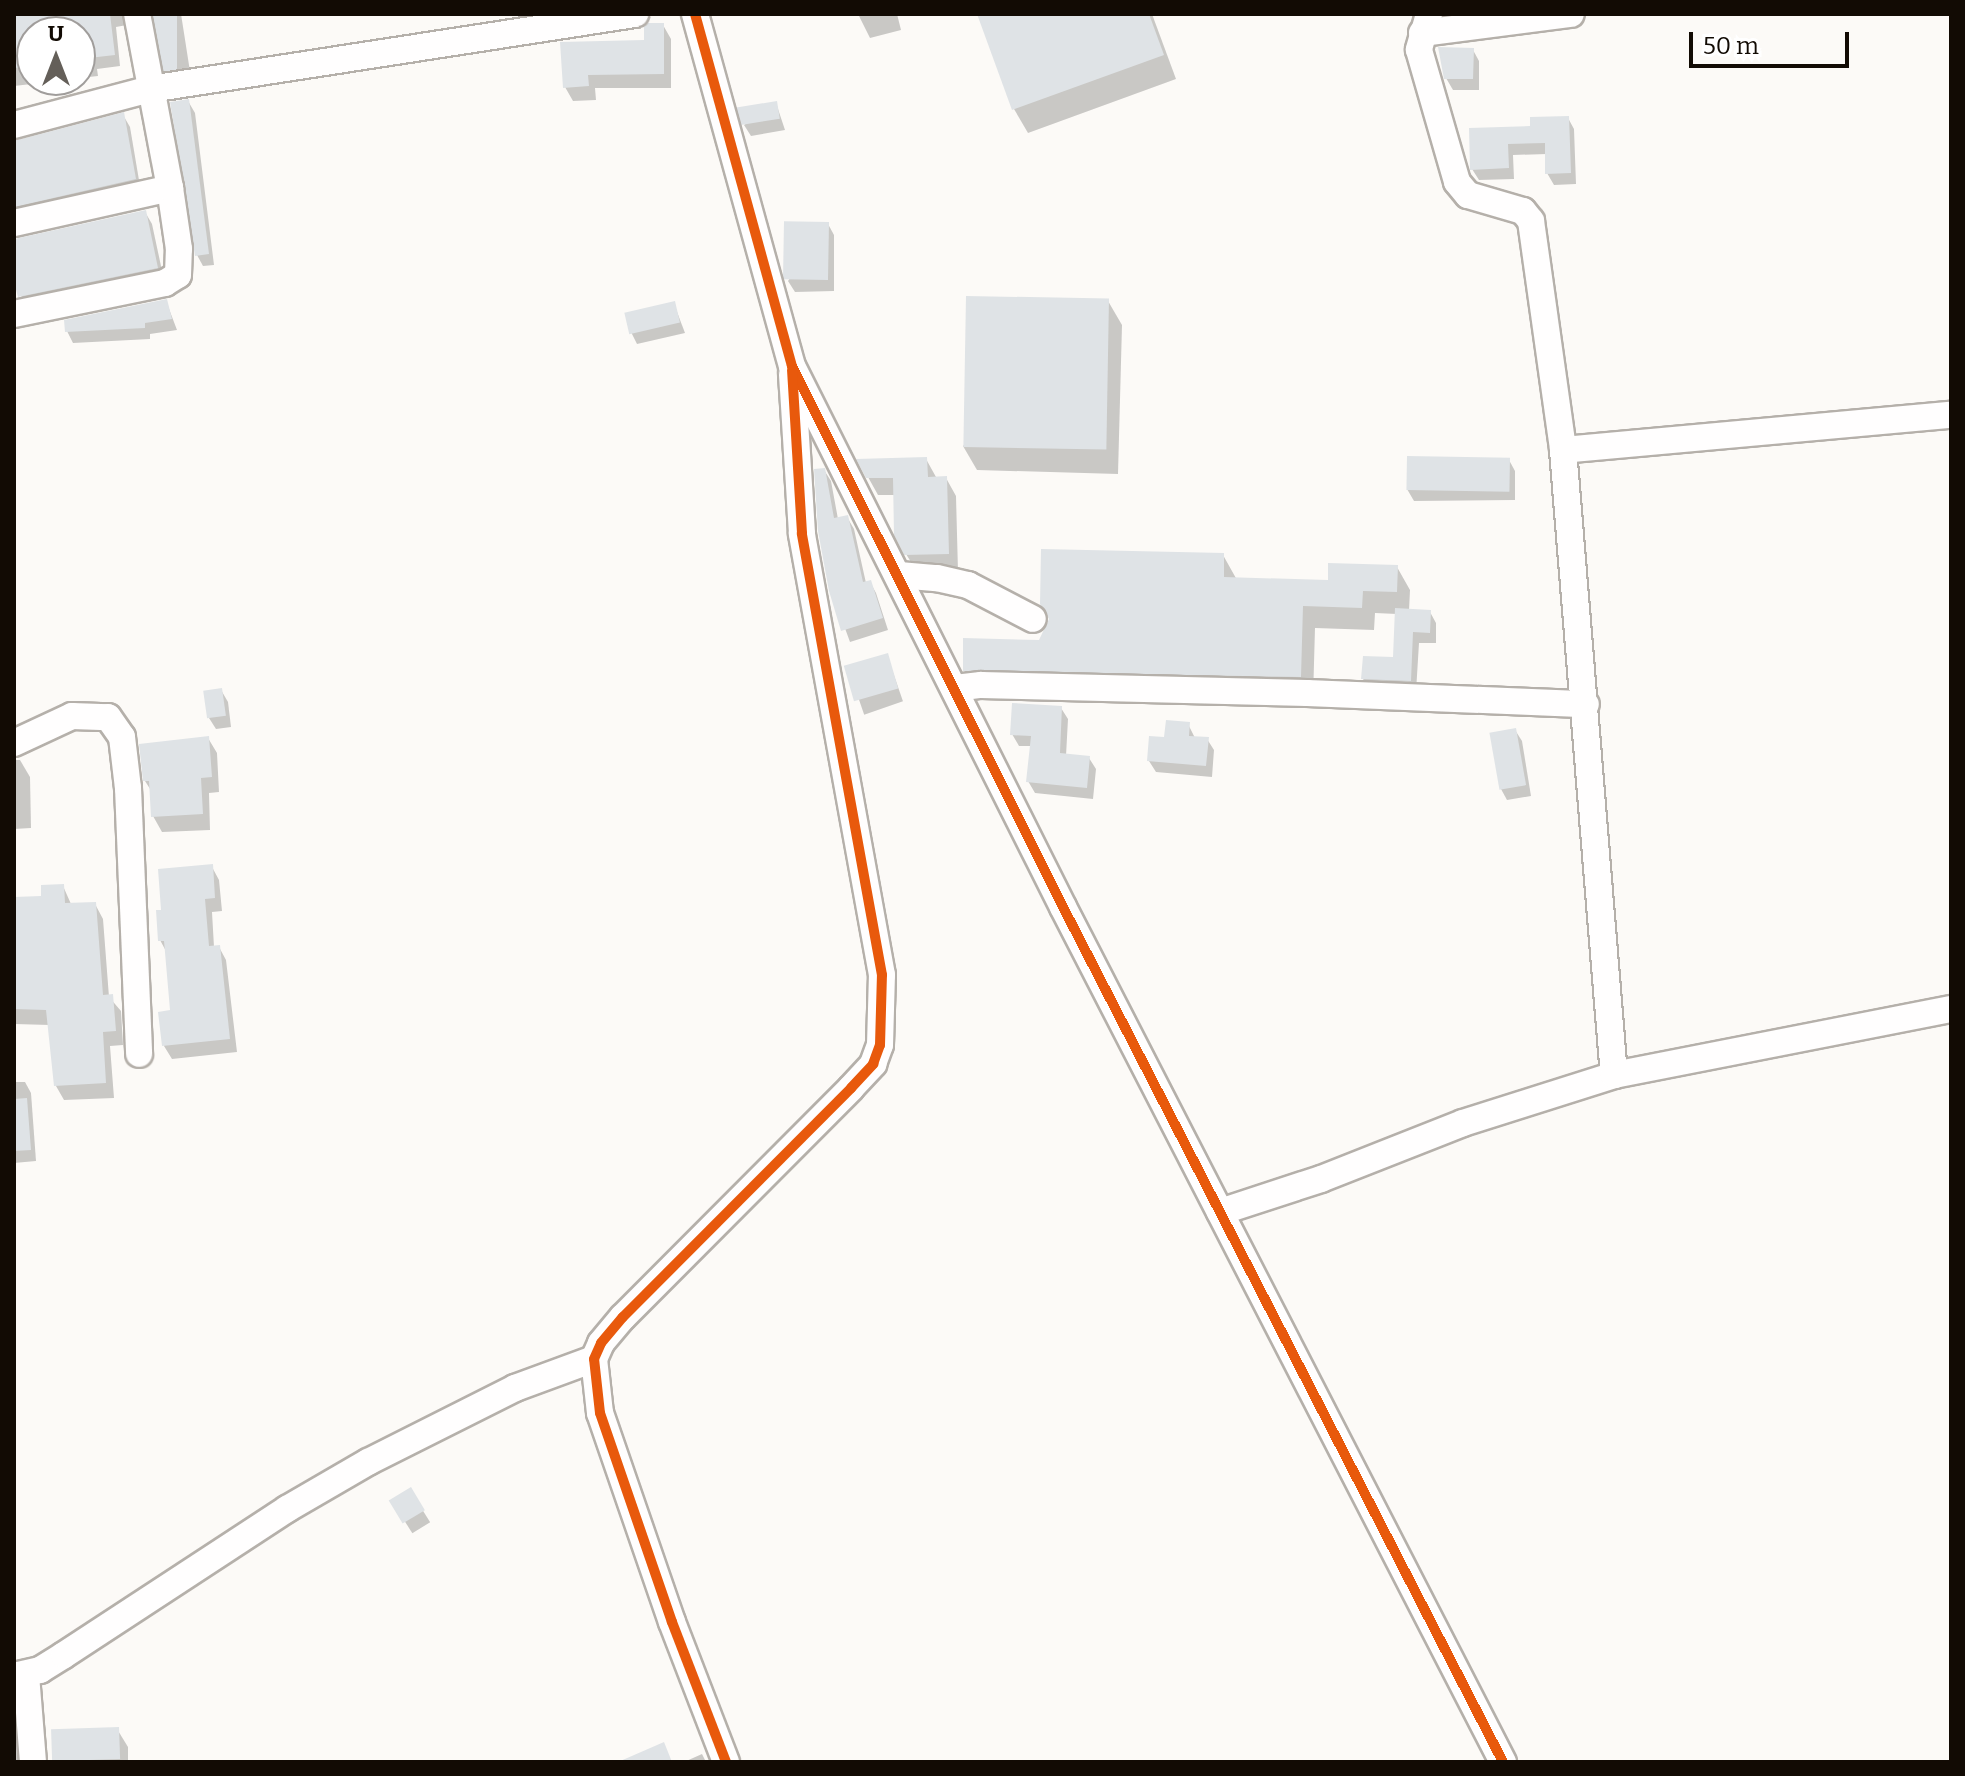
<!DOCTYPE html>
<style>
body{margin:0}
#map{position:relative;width:1965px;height:1776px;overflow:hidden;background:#fcfaf7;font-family:Bitter,serif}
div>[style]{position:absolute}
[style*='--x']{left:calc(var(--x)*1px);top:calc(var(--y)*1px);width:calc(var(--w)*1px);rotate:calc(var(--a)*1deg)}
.shadow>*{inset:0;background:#0003;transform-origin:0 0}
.building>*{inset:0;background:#dfe3e6;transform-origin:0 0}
.roads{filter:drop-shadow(2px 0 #b5b0aa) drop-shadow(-2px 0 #b5b0aa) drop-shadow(0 2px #b5b0aa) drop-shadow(0 -2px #b5b0aa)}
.minor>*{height:26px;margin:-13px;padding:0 13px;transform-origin:13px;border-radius:13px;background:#fffefe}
.cycleway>*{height:10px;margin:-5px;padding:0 5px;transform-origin:5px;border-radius:5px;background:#e8590c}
span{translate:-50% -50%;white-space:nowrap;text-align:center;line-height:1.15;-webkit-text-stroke:8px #fff;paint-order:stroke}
.frame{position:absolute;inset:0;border:16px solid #120b04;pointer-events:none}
.north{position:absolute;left:16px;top:16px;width:80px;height:80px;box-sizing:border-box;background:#fff;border:2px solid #a09d9b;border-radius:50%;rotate:0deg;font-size:22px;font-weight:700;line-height:32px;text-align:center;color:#120b04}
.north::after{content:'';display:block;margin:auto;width:28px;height:36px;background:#645f59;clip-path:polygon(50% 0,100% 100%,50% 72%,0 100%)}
.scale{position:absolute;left:1689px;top:32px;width:160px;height:36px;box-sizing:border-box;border:4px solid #120b04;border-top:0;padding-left:10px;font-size:24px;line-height:28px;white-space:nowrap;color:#120b04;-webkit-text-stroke:6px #fff;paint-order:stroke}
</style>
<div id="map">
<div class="shadow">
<i style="clip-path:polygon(14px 14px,132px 14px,127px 25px,116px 27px,120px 66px,97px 69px,98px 76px,80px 78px,80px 32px,32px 32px,32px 80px,67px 80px,14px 86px)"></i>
<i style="clip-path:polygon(155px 14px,181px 14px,191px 78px,172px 81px,166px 70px)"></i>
<i style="clip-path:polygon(858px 14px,897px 14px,901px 30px,870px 38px)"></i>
<i style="clip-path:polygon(979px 14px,1152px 14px,1176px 79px,1028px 133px,1014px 109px)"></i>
<i style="clip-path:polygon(663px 25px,671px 39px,671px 88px,595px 88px,596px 100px,573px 101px,565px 87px,646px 42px)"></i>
<i style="clip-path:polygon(1473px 50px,1479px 61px,1479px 90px,1453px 90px,1446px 78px)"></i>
<i style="clip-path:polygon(188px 101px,195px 113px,214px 265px,203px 266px,197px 255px)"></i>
<i style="clip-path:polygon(776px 103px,785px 130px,751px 136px,744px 125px)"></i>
<i style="clip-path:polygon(123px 115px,130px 127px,141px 192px,14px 222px,14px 141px)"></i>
<i style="clip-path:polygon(1568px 118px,1574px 129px,1576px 184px,1554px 185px,1547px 173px,1547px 154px,1513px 155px,1514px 179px,1479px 180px,1472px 169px,1471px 130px,1532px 128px)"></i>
<i style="clip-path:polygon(145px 212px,152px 224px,164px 280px,27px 308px,14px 281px,14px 240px)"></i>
<i style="clip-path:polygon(828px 224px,834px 235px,834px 291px,795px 292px,788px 281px)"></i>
<i style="clip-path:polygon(166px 301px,177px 330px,150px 334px,150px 339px,73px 343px,67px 331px)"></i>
<i style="clip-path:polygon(1108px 301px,1122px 325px,1118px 474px,977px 470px,963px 446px)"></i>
<i style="clip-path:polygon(674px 304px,685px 333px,637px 344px,631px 332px)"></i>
<i style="clip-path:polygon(926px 459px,936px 477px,946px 478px,956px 496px,958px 571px,917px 572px,906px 554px,896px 495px,878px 495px,868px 477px)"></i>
<i style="clip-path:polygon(1509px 460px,1515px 471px,1515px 500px,1414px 501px,1407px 489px)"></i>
<i style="clip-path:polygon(824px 470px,831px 481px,838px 519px,847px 517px,854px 529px,866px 583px,870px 582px,876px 593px,888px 630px,850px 642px,831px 590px)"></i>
<i style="clip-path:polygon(1223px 555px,1237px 580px,1330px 582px,1397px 567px,1410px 590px,1409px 611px,1430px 612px,1436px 623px,1436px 643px,1419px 643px,1416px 692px,1370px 690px,1363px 679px,1395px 660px,1397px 614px,1375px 613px,1374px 630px,1315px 628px,1313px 699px,978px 693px,964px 670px,1040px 642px)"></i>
<i style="left:887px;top:655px;width:49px;height:41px;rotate:71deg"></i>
<i style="clip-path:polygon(221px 690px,228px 702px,231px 727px,216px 729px,209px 718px)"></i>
<i style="clip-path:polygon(1061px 708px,1068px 719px,1066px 756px,1089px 758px,1096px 769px,1093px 799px,1035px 793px,1028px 781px,1032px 746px,1019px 746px,1012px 734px)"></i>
<i style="clip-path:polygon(1188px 724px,1195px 738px,1207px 739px,1214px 750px,1212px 777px,1156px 772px,1149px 761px,1166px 740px)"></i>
<i style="clip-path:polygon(1515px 730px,1522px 741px,1531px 796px,1507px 800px,1501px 789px)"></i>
<i style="clip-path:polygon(208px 738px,217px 753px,219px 792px,209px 793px,210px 830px,162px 832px,153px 816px,152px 792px,145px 781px)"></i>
<i style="clip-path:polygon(14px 760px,20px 760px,30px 777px,31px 828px,14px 829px)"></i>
<i style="clip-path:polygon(212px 867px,219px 880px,222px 911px,212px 912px,214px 947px,219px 947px,226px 960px,237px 1052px,172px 1059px,164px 1046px,172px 1012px,167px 953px,160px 940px,164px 912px)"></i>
<i style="clip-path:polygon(63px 886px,71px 904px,95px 904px,103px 919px,109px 997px,121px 1011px,123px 1045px,110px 1046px,114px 1098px,64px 1100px,56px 1086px,50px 1025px,14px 1024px,14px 899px,44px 898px)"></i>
<i style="clip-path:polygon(14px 1082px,25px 1082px,31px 1093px,36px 1161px,14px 1163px)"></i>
<i style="left:410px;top:1490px;width:38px;height:21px;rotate:58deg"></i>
<i style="clip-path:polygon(14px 1703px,21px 1715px,25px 1762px,14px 1762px)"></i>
<i style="clip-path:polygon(117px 1729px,128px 1747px,128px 1762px,55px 1762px,53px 1732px)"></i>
<i style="clip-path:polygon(702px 1754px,706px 1762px,684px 1762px)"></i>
</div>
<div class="building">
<i style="clip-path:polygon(14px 14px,110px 14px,115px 55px,80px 59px,80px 32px,32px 32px,32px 66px,14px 68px)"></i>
<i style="left:153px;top:14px;width:24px;height:58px"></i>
<i style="clip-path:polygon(977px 14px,1149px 14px,1164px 55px,1012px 110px)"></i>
<i style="clip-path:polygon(648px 23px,664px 23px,664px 74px,588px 75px,589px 86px,563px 88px,560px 42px,644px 40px,644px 27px)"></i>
<i style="clip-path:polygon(1438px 47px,1474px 48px,1473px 79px,1444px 79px)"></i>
<i style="clip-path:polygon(189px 99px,209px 254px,195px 256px,170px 102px)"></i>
<i style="left:777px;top:101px;width:18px;height:41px;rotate:81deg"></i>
<i style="clip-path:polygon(124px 112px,136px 179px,14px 207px,14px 141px)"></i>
<i style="clip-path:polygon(1569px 116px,1571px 173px,1545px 174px,1545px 143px,1508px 144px,1509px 168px,1470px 170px,1469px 128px,1530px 126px,1530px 117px)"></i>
<i style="clip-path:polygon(146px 210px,158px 268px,18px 297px,14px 282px,14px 239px)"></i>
<i style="left:829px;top:222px;width:58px;height:45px;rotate:91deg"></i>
<i style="left:966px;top:296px;width:143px;height:151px;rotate:1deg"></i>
<i style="clip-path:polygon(167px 299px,172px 319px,145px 323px,145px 328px,65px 332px,64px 320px)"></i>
<i style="left:675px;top:301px;width:22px;height:52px;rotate:77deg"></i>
<i style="left:1407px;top:456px;width:103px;height:34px;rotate:1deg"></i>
<i style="clip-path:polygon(927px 457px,928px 477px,947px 476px,949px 554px,904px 555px,894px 535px,893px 478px,866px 478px,856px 459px)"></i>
<i style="clip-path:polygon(825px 468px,834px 518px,848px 515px,863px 582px,871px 580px,883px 618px,841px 631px,829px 591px,818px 531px,814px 469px)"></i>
<i style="clip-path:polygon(1041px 549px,1224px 553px,1224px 577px,1328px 580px,1328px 563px,1398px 565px,1397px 592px,1363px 591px,1362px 608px,1303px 606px,1301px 677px,963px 671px,963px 638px,1039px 640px,1049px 619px,1040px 604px)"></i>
<i style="clip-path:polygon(1395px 608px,1431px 610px,1430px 633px,1413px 632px,1411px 681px,1361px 679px,1363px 656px,1393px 657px)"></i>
<i style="left:888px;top:653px;width:37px;height:46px;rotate:74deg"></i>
<i style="left:222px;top:688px;width:28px;height:19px;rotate:82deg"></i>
<i style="clip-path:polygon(1012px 703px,1062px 706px,1060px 753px,1090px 756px,1087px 788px,1026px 782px,1031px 736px,1010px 735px)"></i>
<i style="clip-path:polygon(1166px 720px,1190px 722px,1189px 736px,1209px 737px,1206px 766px,1147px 761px,1149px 736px,1164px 737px)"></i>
<i style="left:1516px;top:728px;width:58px;height:27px;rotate:80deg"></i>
<i style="clip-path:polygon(209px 736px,212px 777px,201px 778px,203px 814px,151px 817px,149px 781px,143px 781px,139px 744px)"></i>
<i style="clip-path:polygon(213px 864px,215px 898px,205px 899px,209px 946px,220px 945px,230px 1039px,162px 1046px,158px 1012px,170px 1010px,164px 941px,158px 941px,156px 910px,161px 910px,158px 869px)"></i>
<i style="clip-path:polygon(64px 884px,65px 903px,96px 902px,103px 995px,113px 994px,116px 1031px,103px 1032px,106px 1083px,54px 1086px,46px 1010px,14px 1009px,14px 897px,41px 896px,41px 885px)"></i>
<i style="clip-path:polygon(27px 1098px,31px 1150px,14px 1151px,14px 1099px)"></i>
<i style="left:411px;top:1487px;width:27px;height:26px;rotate:59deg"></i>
<i style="left:119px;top:1727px;width:32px;height:68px;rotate:88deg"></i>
<i style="clip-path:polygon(664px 1742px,672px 1762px,618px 1762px)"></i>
</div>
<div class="roads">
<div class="minor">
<i style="--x:695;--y:14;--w:365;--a:74.6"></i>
<i style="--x:792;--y:366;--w:605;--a:63.39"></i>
<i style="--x:1063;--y:907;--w:962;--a:62.77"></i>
<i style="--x:1429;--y:14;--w:37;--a:106"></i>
<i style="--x:1419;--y:50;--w:137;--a:73.9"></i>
<i style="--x:1457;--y:182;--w:17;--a:50"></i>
<i style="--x:1468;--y:195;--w:57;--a:16.2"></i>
<i style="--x:1523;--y:211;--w:13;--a:51"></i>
<i style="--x:1531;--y:221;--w:231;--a:82"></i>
<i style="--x:1563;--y:450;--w:627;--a:85.34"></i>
<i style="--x:1422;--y:33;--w:150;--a:-7.3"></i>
<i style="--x:14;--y:125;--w:141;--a:-14.8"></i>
<i style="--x:150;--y:89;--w:491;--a:-8.8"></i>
<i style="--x:14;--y:223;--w:160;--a:-12.6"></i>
<i style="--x:14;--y:314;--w:154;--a:-11.6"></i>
<i style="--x:165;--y:283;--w:15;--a:-32"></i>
<i style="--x:178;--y:275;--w:26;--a:-88"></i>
<i style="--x:179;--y:249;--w:62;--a:-98.4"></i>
<i style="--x:170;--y:188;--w:177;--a:-100.7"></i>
<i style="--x:1563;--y:450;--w:390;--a:-5.2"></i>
<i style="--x:899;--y:575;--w:38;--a:5"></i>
<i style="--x:937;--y:578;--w:32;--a:13"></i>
<i style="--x:968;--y:585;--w:73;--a:27.6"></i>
<i style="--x:955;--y:688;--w:26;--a:-7"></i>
<i style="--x:981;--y:685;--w:326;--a:1.4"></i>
<i style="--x:1307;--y:693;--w:279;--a:2.3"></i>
<i style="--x:14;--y:743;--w:64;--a:-25"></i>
<i style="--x:72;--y:716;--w:36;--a:2"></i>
<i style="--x:108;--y:717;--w:24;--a:55"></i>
<i style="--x:122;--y:737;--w:51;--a:83.3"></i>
<i style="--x:128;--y:788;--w:266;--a:87.6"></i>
<i style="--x:1220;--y:1212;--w:106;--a:-18.1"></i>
<i style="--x:1321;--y:1179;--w:153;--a:-21.5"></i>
<i style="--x:1463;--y:1123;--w:158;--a:-17.6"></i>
<i style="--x:1614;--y:1075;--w:343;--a:-11.1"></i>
<i style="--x:26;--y:1675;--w:87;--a:85.4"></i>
<i style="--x:14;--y:1676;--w:27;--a:-13"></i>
<i style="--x:40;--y:1670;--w:28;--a:-32"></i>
<i style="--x:64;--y:1655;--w:267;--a:-33.2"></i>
<i style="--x:287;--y:1509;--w:94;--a:-30.1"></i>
<i style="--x:368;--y:1462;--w:165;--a:-26.7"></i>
<i style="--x:515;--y:1388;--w:84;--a:-20.2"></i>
<i style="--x:726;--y:1762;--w:150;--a:-111.1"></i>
<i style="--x:672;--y:1622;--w:221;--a:-109"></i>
<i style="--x:600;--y:1413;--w:54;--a:-96.3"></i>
<i style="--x:594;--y:1359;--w:17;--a:-66"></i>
<i style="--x:601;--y:1343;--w:34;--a:-50"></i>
<i style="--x:623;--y:1317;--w:323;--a:-45.1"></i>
<i style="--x:851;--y:1088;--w:33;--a:-47"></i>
<i style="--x:873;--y:1064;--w:20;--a:-70"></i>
<i style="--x:880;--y:1045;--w:70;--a:-88.4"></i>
<i style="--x:882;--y:975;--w:449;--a:-100.3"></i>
<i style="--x:802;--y:533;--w:159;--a:-93.6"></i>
</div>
</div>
<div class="cycleway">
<i style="--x:695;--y:14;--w:365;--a:74.6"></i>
<i style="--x:792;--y:366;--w:605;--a:63.39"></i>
<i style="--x:1063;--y:907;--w:962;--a:62.77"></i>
<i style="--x:726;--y:1762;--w:150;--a:-111.1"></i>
<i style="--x:672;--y:1622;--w:221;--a:-109"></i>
<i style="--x:600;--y:1413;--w:54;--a:-96.3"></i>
<i style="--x:594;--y:1359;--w:17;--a:-66"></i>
<i style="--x:601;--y:1343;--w:34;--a:-50"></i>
<i style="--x:623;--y:1317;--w:323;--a:-45.1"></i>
<i style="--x:851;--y:1088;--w:33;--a:-47"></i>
<i style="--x:873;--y:1064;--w:20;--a:-70"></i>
<i style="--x:880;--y:1045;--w:70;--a:-88.4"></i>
<i style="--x:882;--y:975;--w:449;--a:-100.3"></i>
<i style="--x:802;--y:533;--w:163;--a:-93.5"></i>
</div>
<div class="frame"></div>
<div class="north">U</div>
<div class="scale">50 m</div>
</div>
